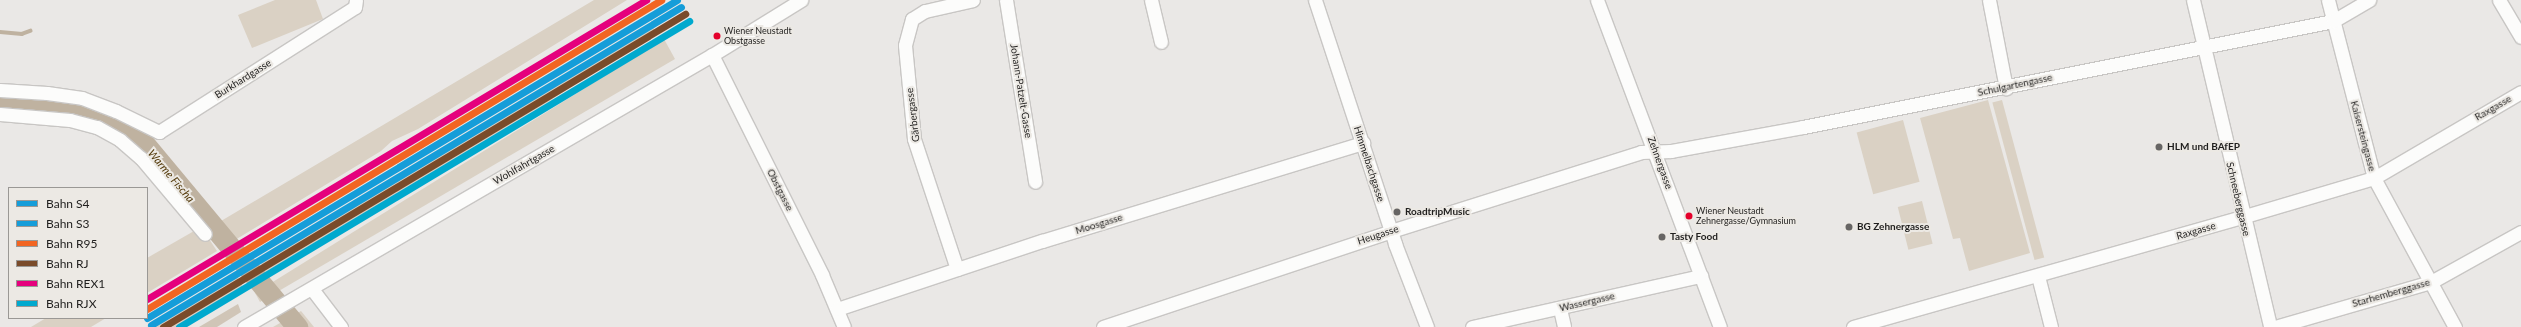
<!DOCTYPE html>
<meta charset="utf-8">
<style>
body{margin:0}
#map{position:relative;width:2521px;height:327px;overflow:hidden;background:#eae8e6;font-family:Lato,sans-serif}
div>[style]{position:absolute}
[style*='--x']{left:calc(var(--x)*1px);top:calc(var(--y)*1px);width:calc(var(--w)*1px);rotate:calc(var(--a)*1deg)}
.green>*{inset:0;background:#dad1c4;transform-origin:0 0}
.forest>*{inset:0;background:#d0c5b7}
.stream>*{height:3.5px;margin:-1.75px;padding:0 1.75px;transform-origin:1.75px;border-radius:1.75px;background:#bfb2a0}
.river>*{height:21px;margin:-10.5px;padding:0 10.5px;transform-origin:10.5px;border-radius:10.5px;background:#bfb2a0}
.roads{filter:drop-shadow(1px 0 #c8c6c4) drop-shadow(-1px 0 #c8c6c4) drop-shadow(0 1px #c8c6c4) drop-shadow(0 -1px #c8c6c4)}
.street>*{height:13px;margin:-6.5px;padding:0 6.5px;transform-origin:6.5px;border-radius:6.5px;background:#fcfcfb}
.rail-1>*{height:7px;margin:-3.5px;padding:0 3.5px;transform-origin:3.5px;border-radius:3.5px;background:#159dd9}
.rail-2>*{height:7px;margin:-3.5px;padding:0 3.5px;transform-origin:3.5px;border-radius:3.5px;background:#159dd9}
.rail-3>*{height:7px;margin:-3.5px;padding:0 3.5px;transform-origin:3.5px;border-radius:3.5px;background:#f26522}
.rail-4>*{height:7px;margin:-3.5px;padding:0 3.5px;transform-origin:3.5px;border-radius:3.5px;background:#7a4b2a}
.rail-5>*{height:7px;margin:-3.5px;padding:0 3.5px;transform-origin:3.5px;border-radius:3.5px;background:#e5007d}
.rail-6>*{height:7px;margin:-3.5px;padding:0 3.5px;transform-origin:3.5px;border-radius:3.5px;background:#00a9ce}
.dots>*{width:11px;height:11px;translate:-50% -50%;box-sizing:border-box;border:2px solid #ece9e4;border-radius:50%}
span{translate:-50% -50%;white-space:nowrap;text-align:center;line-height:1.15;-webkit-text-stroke:4px #ece9e4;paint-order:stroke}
.bus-label{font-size:9px;color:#201f1e}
.left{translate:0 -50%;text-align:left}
.street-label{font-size:10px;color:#201f1e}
.poi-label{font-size:10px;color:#201f1e;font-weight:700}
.water-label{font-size:11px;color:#523808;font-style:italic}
.legend{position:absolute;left:8px;top:187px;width:140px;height:132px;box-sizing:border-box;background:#ece9e4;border:1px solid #9a9895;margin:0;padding:5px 7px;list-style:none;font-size:12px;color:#201f1e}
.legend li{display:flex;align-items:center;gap:8px;height:20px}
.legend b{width:20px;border:1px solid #9a9895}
</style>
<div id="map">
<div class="green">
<i style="clip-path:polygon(275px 0,316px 0,323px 19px,252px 48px,238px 15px)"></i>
<i style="clip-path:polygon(594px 0,627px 0,418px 129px,392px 141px,381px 151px,230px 243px,221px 221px)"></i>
<i style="clip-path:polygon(652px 23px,655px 32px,548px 102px,264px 273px,260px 258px,406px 174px,435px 153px)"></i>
<i style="clip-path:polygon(664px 39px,675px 59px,260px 302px,255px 293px)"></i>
<i style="clip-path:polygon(1988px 100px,2030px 253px,1969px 271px,1960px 238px,1953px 239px,1920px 118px)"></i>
<i style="left:2002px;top:100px;width:163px;height:10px;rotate:75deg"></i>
<i style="left:1903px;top:120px;width:64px;height:48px;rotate:75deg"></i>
<i style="left:1922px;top:201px;width:44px;height:25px;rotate:76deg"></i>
<i style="clip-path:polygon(201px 227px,217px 251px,147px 293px,147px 258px)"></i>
<i style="clip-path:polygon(235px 273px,243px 287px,178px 327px,147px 327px)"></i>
<i style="clip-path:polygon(301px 311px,314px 327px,273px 327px)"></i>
<i style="clip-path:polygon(46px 318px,106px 318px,91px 327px,31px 327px)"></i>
</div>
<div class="forest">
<i style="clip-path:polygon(238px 304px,241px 312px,217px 327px,199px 327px)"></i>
</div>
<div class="stream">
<i style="--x:0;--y:32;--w:22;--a:5"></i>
<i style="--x:22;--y:34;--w:9;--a:-21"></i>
</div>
<div class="river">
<i style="--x:0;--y:101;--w:77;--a:4.5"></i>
<i style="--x:77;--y:107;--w:40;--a:20.2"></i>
<i style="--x:115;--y:121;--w:27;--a:33"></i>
<i style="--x:138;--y:136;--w:249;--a:50.2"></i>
</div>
<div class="roads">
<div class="street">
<i style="--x:1006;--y:0;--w:184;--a:80.9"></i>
<i style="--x:1151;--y:0;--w:43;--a:76.6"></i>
<i style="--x:1315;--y:0;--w:257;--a:71.8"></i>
<i style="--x:1395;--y:244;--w:89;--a:68.9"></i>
<i style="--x:1597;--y:0;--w:349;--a:69.4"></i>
<i style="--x:1989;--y:0;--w:90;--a:79.1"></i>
<i style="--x:2193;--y:0;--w:336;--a:76.7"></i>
<i style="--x:2328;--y:0;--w:184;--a:75.5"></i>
<i style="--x:2374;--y:178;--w:170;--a:61.5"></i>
<i style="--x:2499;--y:0;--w:43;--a:59.3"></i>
<i style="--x:712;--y:55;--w:246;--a:63.4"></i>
<i style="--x:822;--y:275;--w:56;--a:67.1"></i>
<i style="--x:0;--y:90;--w:47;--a:3.7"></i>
<i style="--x:47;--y:93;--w:35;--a:8"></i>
<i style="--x:82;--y:98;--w:36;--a:21"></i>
<i style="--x:116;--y:111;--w:48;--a:26"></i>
<i style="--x:159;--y:132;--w:232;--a:-32.5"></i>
<i style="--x:355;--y:7;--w:7;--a:-82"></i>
<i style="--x:0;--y:114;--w:70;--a:4.9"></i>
<i style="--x:70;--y:120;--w:28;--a:15"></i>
<i style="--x:97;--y:127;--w:26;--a:29"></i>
<i style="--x:120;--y:140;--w:28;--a:41"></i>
<i style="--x:141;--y:158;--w:99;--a:49.9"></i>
<i style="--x:957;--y:269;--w:137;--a:-108.3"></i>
<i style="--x:914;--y:139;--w:94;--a:-95.5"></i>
<i style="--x:905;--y:45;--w:27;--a:-75"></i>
<i style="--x:912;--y:19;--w:15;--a:-32"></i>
<i style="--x:925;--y:11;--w:49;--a:-12.9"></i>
<i style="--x:2038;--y:276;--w:53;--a:75.7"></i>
<i style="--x:312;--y:289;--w:48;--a:52.7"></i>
<i style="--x:837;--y:309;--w:216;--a:-18.4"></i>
<i style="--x:1042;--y:241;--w:336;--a:-17"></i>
<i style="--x:1560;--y:309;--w:18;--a:77"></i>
<i style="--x:244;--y:327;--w:541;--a:-30.17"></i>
<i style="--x:712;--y:55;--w:105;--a:-31.7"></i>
<i style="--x:1103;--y:327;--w:304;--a:-18.4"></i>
<i style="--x:1391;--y:231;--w:262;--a:-17.5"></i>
<i style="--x:1641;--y:152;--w:30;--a:-2"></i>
<i style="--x:1671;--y:151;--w:134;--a:-10.3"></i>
<i style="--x:1803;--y:127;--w:540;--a:-11.31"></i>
<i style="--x:2333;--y:21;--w:42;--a:-30.3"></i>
<i style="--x:1472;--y:327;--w:235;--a:-12.6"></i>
<i style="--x:1853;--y:327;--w:404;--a:-15.8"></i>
<i style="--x:2242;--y:217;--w:138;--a:-16.5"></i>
<i style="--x:2374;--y:178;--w:170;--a:-30.3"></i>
<i style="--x:2275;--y:327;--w:162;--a:-16.1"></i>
<i style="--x:2431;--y:282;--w:103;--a:-29.1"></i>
</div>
</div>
<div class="rail-1">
<i style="--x:147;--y:318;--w:618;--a:-30.96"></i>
</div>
<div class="rail-2">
<i style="--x:151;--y:325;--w:618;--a:-30.96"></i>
</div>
<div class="rail-3">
<i style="--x:147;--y:309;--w:600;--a:-31.01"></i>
</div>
<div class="rail-4">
<i style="--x:163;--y:327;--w:609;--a:-30.95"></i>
</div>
<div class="rail-5">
<i style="--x:147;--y:299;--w:582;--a:-30.93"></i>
</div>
<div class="rail-6">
<i style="--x:179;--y:327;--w:595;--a:-30.96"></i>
</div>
<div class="dots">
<i style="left:717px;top:36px;background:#e4002b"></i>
<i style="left:2159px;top:147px;background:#676564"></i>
<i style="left:1397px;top:212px;background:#676564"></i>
<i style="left:1689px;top:216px;background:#e4002b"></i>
<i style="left:1849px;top:227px;background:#676564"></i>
<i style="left:1662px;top:237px;background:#676564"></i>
</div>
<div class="bus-label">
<span class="left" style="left:724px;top:36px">Wiener Neustadt<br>Obstgasse</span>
<span class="left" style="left:1696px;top:216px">Wiener Neustadt<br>Zehnergasse/Gymnasium</span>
</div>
<div class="street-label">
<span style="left:243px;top:79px;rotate:-32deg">Burkhardgasse</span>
<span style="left:2015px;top:85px;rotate:-12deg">Schulgartengasse</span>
<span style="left:1021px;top:91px;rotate:81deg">Johann-Patzelt-Gasse</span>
<span style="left:2493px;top:108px;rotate:-30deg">Raxgasse</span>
<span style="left:913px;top:115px;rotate:-97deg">Gärbergasse</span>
<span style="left:2363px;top:136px;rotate:75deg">Kaisersteingasse</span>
<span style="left:1660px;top:163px;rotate:70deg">Zehnergasse</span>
<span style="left:1369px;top:164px;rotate:72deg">Himmelbachgasse</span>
<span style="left:524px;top:165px;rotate:-30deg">Wohlfahrtgasse</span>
<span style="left:780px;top:190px;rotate:63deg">Obstgasse</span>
<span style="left:2238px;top:199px;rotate:77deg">Schneeberggasse</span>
<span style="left:1099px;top:224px;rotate:-17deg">Moosgasse</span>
<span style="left:2196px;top:231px;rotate:-16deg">Raxgasse</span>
<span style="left:1378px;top:235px;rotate:-18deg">Heugasse</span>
<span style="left:2391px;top:293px;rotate:-16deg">Starhemberggasse</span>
<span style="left:1587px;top:302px;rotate:-13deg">Wassergasse</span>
</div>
<div class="poi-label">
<span class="left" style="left:2167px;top:147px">HLM und BAfEP</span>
<span class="left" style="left:1405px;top:212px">RoadtripMusic</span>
<span class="left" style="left:1857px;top:227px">BG Zehnergasse</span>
<span class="left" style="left:1670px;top:237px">Tasty Food</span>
</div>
<div class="water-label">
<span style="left:171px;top:176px;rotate:50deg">Warme Fischa</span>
</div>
<ul class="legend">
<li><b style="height:5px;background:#159dd9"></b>Bahn S4</li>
<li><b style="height:5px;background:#159dd9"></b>Bahn S3</li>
<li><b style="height:5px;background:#f26522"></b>Bahn R95</li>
<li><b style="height:5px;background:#7a4b2a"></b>Bahn RJ</li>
<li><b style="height:5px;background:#e5007d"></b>Bahn REX1</li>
<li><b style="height:5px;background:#00a9ce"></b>Bahn RJX</li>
</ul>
</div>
